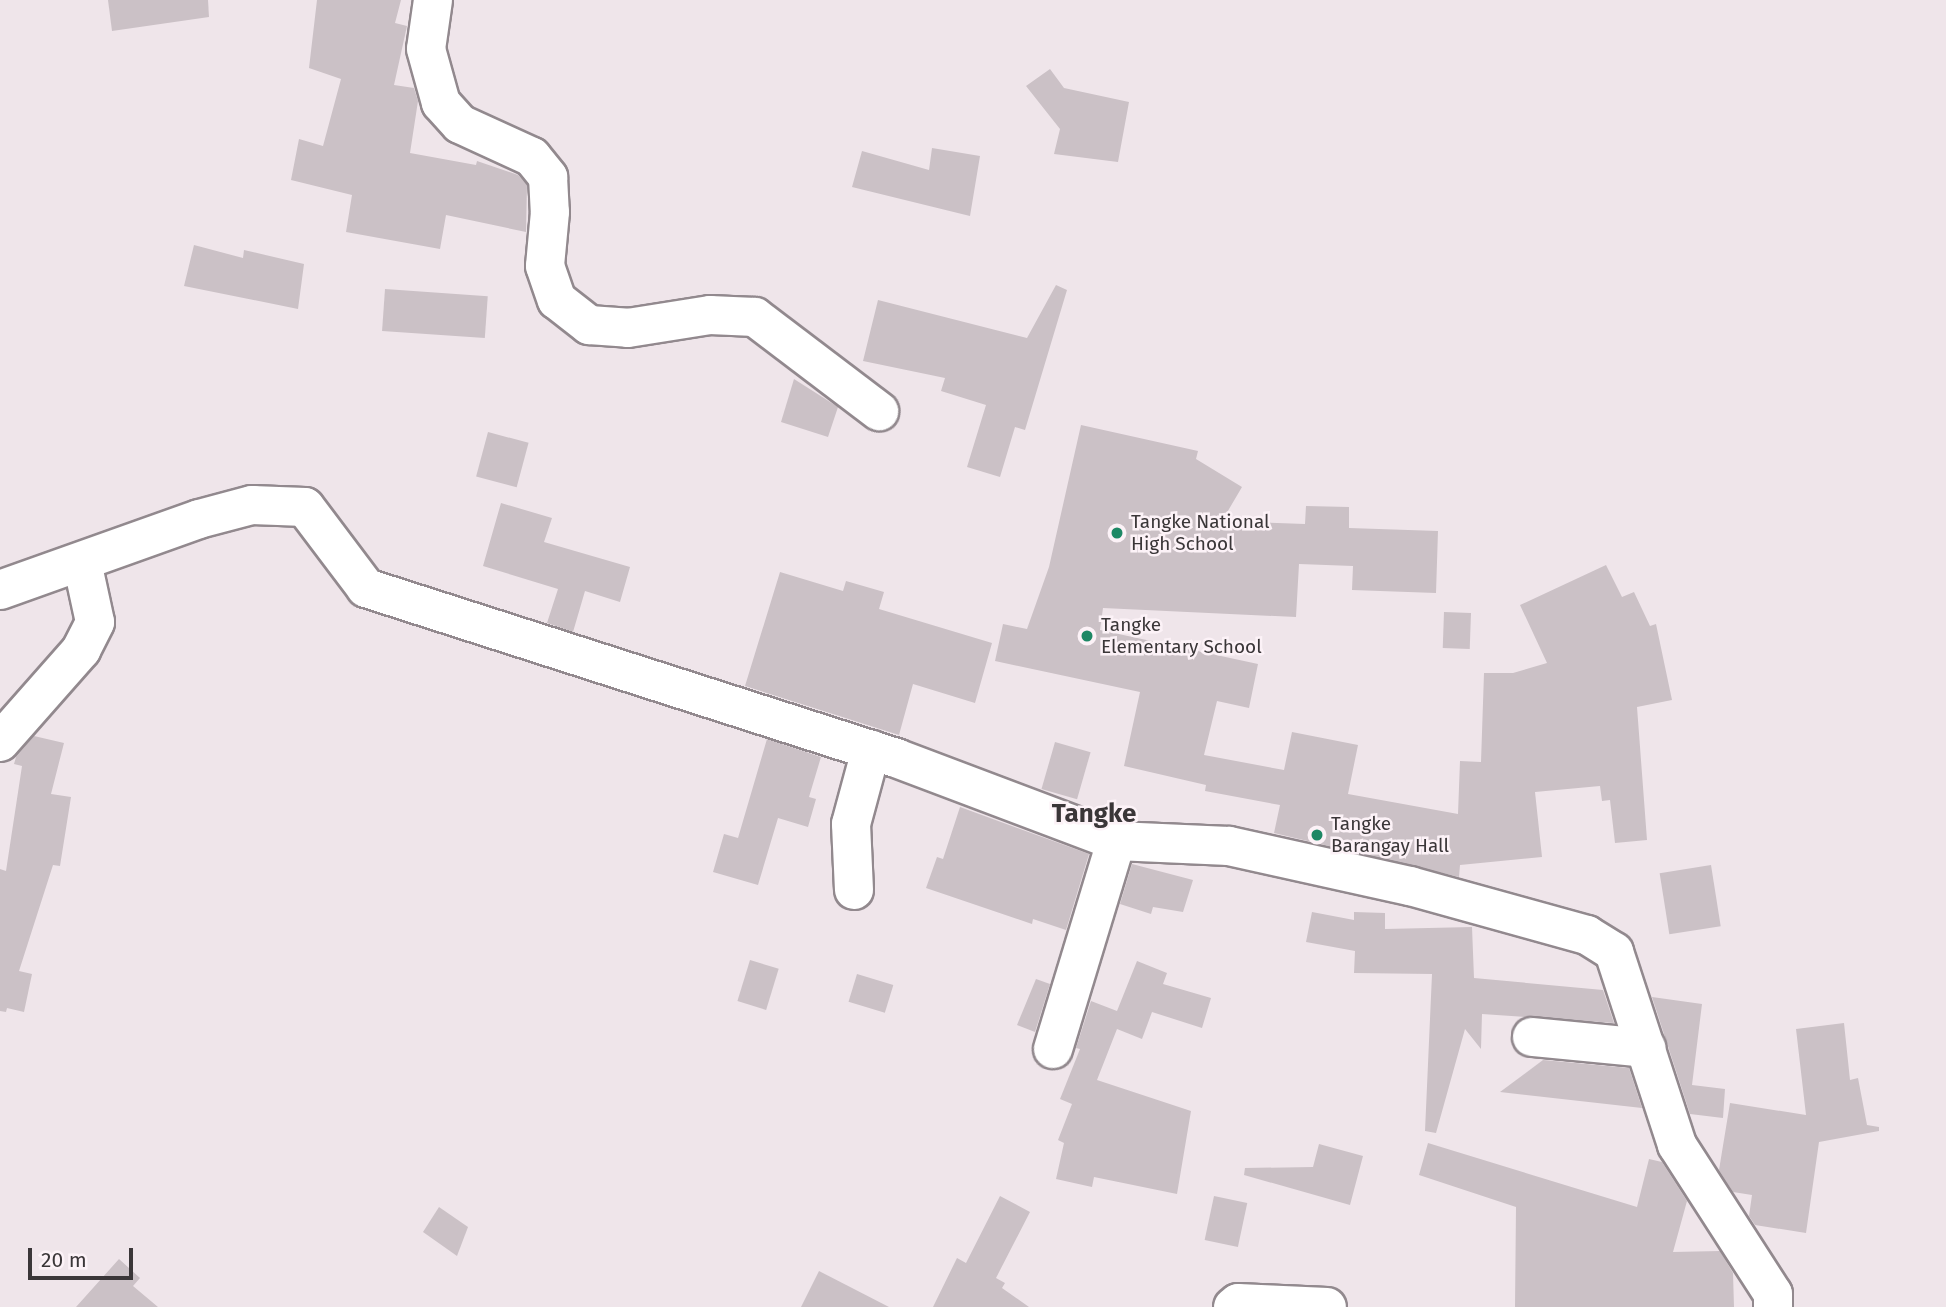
<!DOCTYPE html>
<style>
body{margin:0}
#map{position:relative;width:1946px;height:1307px;overflow:hidden;background:#efe5ea;font-family:"Fira Sans",sans-serif}
div>[style]{position:absolute}
[style*='--x']{left:calc(var(--x)*1px);top:calc(var(--y)*1px);width:calc(var(--w)*1px);rotate:calc(var(--a)*1deg)}
.building>*{inset:0;background:#cbc1c6;transform-origin:0 0}
.roads{filter:drop-shadow(2px 0 #92898e) drop-shadow(-2px 0 #92898e) drop-shadow(0 2px #92898e) drop-shadow(0 -2px #92898e)}
.minor>*{height:38px;margin:-19px;padding:0 19px;transform-origin:19px;border-radius:19px;background:#fff}
.dots>*{width:19px;height:19px;translate:-50% -50%;box-sizing:border-box;border:4px solid #fcf2f7;border-radius:50%}
span{translate:-50% -50%;white-space:nowrap;text-align:center;line-height:1.15;-webkit-text-stroke:5px #fcf2f7;paint-order:stroke}
.poi-label{font-size:19px;color:#3a3638}
.left{translate:0 -50%;text-align:left}
.district-label{font-size:26px;color:#3a3638;font-weight:700}
.scale{position:absolute;left:28px;top:1248px;width:105px;height:32px;box-sizing:border-box;border:4px solid #3a3638;border-top:0;padding-left:9px;font-size:21px;line-height:24px;white-space:nowrap;color:#3a3638;-webkit-text-stroke:5px #fcf2f7;paint-order:stroke}
</style>
<div id="map">
<div class="building">
<i style="clip-path:polygon(108px 0,208px 0,209px 17px,112px 31px)"></i>
<i style="clip-path:polygon(317px 0,401px 0,395px 23px,407px 26px,394px 85px,414px 88px,418px 101px,410px 153px,476px 165px,477px 161px,518px 175px,527px 185px,526px 232px,446px 215px,440px 249px,346px 232px,352px 195px,291px 180px,299px 139px,323px 146px,341px 79px,309px 68px)"></i>
<i style="clip-path:polygon(1050px 69px,1064px 88px,1129px 102px,1118px 162px,1054px 154px,1060px 129px,1026px 86px)"></i>
<i style="clip-path:polygon(932px 148px,980px 156px,970px 216px,852px 187px,862px 151px,929px 170px)"></i>
<i style="clip-path:polygon(194px 245px,243px 258px,244px 250px,304px 264px,298px 309px,184px 286px)"></i>
<i style="clip-path:polygon(1056px 285px,1067px 290px,1025px 430px,1015px 427px,1000px 477px,967px 467px,986px 405px,941px 391px,945px 378px,863px 361px,878px 300px,1027px 338px)"></i>
<i style="left:385px;top:289px;width:103px;height:42px;rotate:4deg"></i>
<i style="clip-path:polygon(794px 379px,838px 407px,828px 437px,781px 422px)"></i>
<i style="clip-path:polygon(1081px 425px,1198px 451px,1196px 459px,1242px 487px,1222px 521px,1305px 524px,1306px 506px,1349px 507px,1349px 528px,1438px 531px,1436px 593px,1352px 590px,1353px 566px,1299px 564px,1296px 617px,1103px 608px,1100px 630px,1258px 664px,1249px 708px,1217px 701px,1204px 755px,1284px 770px,1292px 732px,1358px 745px,1348px 794px,1458px 814px,1460px 761px,1481px 762px,1484px 673px,1513px 673px,1547px 663px,1520px 605px,1606px 565px,1622px 597px,1634px 592px,1650px 626px,1656px 624px,1672px 700px,1637px 707px,1647px 840px,1615px 843px,1610px 800px,1602px 801px,1600px 786px,1535px 792px,1542px 857px,1460px 865px,1459px 877px,1274px 833px,1280px 805px,1205px 791px,1206px 785px,1124px 766px,1140px 692px,995px 661px,1003px 624px,1027px 629px,1049px 567px)"></i>
<i style="left:488px;top:432px;width:42px;height:46px;rotate:15deg"></i>
<i style="clip-path:polygon(501px 503px,552px 518px,544px 542px,630px 567px,620px 602px,585px 591px,573px 632px,547px 623px,558px 589px,483px 566px)"></i>
<i style="clip-path:polygon(780px 572px,843px 591px,846px 581px,884px 592px,879px 609px,992px 643px,975px 703px,913px 684px,899px 735px,745px 686px)"></i>
<i style="left:1444px;top:612px;width:27px;height:36px;rotate:2deg"></i>
<i style="clip-path:polygon(34px 736px,64px 743px,51px 794px,71px 797px,60px 866px,53px 865px,19px 971px,32px 974px,24px 1012px,7px 1008px,6px 1012px,0 1011px,0 869px,6px 871px,22px 766px,14px 764px,16px 757px)"></i>
<i style="clip-path:polygon(767px 739px,821px 757px,809px 797px,816px 799px,808px 827px,778px 818px,758px 885px,713px 872px,724px 834px,738px 838px)"></i>
<i style="left:1055px;top:742px;width:37px;height:49px;rotate:16deg"></i>
<i style="clip-path:polygon(960px 807px,1089px 854px,1066px 930px,1033px 919px,1032px 924px,926px 888px,937px 857px,943px 859px)"></i>
<i style="clip-path:polygon(1132px 864px,1193px 880px,1183px 912px,1153px 907px,1151px 914px,1120px 904px)"></i>
<i style="left:1711px;top:865px;width:62px;height:52px;rotate:81deg"></i>
<i style="clip-path:polygon(1312px 912px,1354px 920px,1354px 912px,1385px 913px,1385px 929px,1472px 927px,1474px 978px,1603px 990px,1614px 1023px,1482px 1014px,1481px 1049px,1465px 1029px,1436px 1133px,1425px 1131px,1432px 974px,1354px 973px,1355px 951px,1306px 942px)"></i>
<i style="left:750px;top:960px;width:30px;height:43px;rotate:17deg"></i>
<i style="clip-path:polygon(1137px 961px,1167px 973px,1163px 984px,1211px 998px,1202px 1028px,1152px 1012px,1142px 1039px,1117px 1029px,1097px 1080px,1191px 1111px,1177px 1194px,1094px 1177px,1092px 1187px,1056px 1179px,1064px 1143px,1058px 1140px,1072px 1104px,1060px 1099px,1080px 1049px,1076px 1048px,1091px 1001px,1117px 1011px)"></i>
<i style="left:857px;top:974px;width:38px;height:29px;rotate:17deg"></i>
<i style="clip-path:polygon(1036px 979px,1050px 984px,1035px 1032px,1017px 1025px)"></i>
<i style="clip-path:polygon(1652px 997px,1702px 1004px,1692px 1085px,1725px 1089px,1723px 1118px,1690px 1114px)"></i>
<i style="clip-path:polygon(1844px 1023px,1850px 1080px,1858px 1078px,1867px 1125px,1879px 1127px,1879px 1131px,1819px 1142px,1806px 1233px,1755px 1225px,1749px 1216px,1752px 1195px,1733px 1192px,1719px 1170px,1730px 1103px,1806px 1115px,1796px 1029px)"></i>
<i style="clip-path:polygon(1543px 1060px,1629px 1068px,1642px 1108px,1500px 1092px)"></i>
<i style="clip-path:polygon(1428px 1143px,1637px 1207px,1649px 1159px,1662px 1162px,1687px 1201px,1673px 1252px,1720px 1251px,1733px 1273px,1734px 1307px,1515px 1307px,1516px 1207px,1419px 1175px)"></i>
<i style="clip-path:polygon(1319px 1144px,1363px 1156px,1350px 1205px,1244px 1175px,1245px 1168px,1313px 1167px)"></i>
<i style="clip-path:polygon(1000px 1196px,1030px 1212px,996px 1278px,1005px 1283px,1002px 1288px,1029px 1307px,933px 1307px,957px 1258px,966px 1263px)"></i>
<i style="left:1214px;top:1196px;width:34px;height:45px;rotate:12deg"></i>
<i style="clip-path:polygon(439px 1207px,468px 1227px,457px 1256px,423px 1232px)"></i>
<i style="clip-path:polygon(119px 1259px,140px 1278px,133px 1286px,158px 1307px,76px 1307px)"></i>
<i style="clip-path:polygon(819px 1271px,889px 1307px,801px 1307px)"></i>
</div>
<div class="roads">
<div class="minor">
<i style="--x:433;--y:0;--w:49;--a:98.1"></i>
<i style="--x:426;--y:49;--w:56;--a:74.5"></i>
<i style="--x:441;--y:103;--w:28;--a:48"></i>
<i style="--x:460;--y:124;--w:79;--a:24.6"></i>
<i style="--x:532;--y:157;--w:26;--a:51"></i>
<i style="--x:548;--y:177;--w:35;--a:87"></i>
<i style="--x:550;--y:212;--w:54;--a:95.3"></i>
<i style="--x:545;--y:266;--w:36;--a:71"></i>
<i style="--x:557;--y:300;--w:41;--a:38"></i>
<i style="--x:589;--y:325;--w:39;--a:4"></i>
<i style="--x:628;--y:328;--w:83;--a:-9"></i>
<i style="--x:710;--y:315;--w:45;--a:2.5"></i>
<i style="--x:755;--y:317;--w:156;--a:37.2"></i>
<i style="--x:0;--y:590;--w:211;--a:-19.6"></i>
<i style="--x:199;--y:519;--w:55;--a:-14.8"></i>
<i style="--x:252;--y:505;--w:53;--a:2.2"></i>
<i style="--x:305;--y:507;--w:101;--a:53"></i>
<i style="--x:366;--y:588;--w:557;--a:17.78"></i>
<i style="--x:896;--y:758;--w:235;--a:20.7"></i>
<i style="--x:1116;--y:841;--w:113;--a:2.5"></i>
<i style="--x:1229;--y:846;--w:185;--a:12.5"></i>
<i style="--x:1410;--y:886;--w:184;--a:15.5"></i>
<i style="--x:1587;--y:935;--w:32;--a:32"></i>
<i style="--x:1614;--y:952;--w:203;--a:71.9"></i>
<i style="--x:1677;--y:1145;--w:177;--a:57.2"></i>
<i style="--x:1773;--y:1294;--w:13;--a:90"></i>
<i style="--x:0;--y:742;--w:123;--a:-48.6"></i>
<i style="--x:81;--y:650;--w:31;--a:-63"></i>
<i style="--x:95;--y:622;--w:61;--a:-102.2"></i>
<i style="--x:854;--y:890;--w:66;--a:-92.6"></i>
<i style="--x:851;--y:824;--w:77;--a:-74.9"></i>
<i style="--x:1532;--y:1037;--w:115;--a:5.5"></i>
<i style="--x:1053;--y:1049;--w:217;--a:-73.1"></i>
<i style="--x:1233;--y:1307;--w:6;--a:-39"></i>
<i style="--x:1238;--y:1303;--w:89;--a:2.6"></i>
</div>
</div>
<div class="dots">
<i style="left:1117px;top:533px;background:#1d8865"></i>
<i style="left:1087px;top:636px;background:#1d8865"></i>
<i style="left:1317px;top:835px;background:#1d8865"></i>
</div>
<div class="poi-label">
<span class="left" style="left:1131px;top:533px">Tangke National<br>High School</span>
<span class="left" style="left:1101px;top:636px">Tangke<br>Elementary School</span>
<span class="left" style="left:1331px;top:835px">Tangke<br>Barangay Hall</span>
</div>
<div class="district-label">
<span style="left:1094px;top:814px">Tangke</span>
</div>
<div class="scale">20 m</div>
</div>
